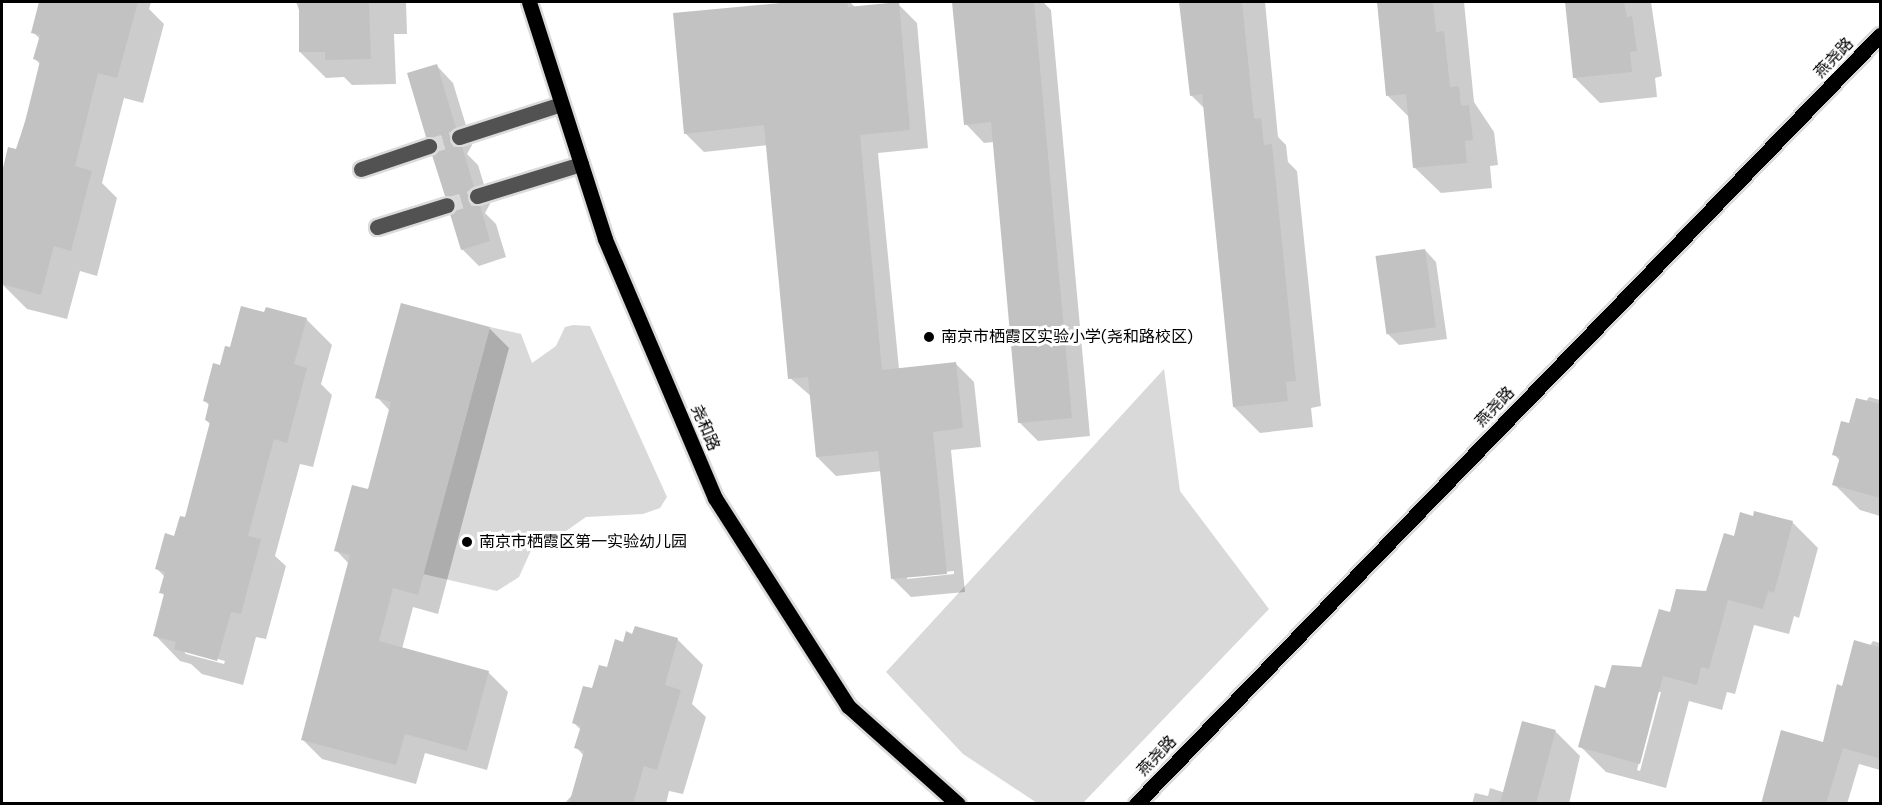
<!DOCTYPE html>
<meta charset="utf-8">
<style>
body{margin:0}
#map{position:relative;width:1882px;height:805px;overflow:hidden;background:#fff;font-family:"DM Sans","Noto Sans SC",sans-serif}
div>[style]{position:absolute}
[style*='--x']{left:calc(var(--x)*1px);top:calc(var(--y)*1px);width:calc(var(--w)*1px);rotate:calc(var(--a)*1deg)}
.green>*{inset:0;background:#d9d9d9}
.shadow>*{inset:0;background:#0003}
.building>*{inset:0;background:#c2c2c2;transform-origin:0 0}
.minor-tunnel>*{height:15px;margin-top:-7.5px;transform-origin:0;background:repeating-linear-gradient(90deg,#d9d9d9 0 15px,transparent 0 23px)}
.roads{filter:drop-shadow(2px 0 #dbdbdb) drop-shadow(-2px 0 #dbdbdb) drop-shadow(0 2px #dbdbdb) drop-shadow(0 -2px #dbdbdb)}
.minor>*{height:15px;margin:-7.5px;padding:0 7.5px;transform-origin:7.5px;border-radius:7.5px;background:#525252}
.major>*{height:15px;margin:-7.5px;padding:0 7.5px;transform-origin:7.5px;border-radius:7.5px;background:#000}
.dots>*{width:16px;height:16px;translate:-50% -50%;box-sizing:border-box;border:3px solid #fff;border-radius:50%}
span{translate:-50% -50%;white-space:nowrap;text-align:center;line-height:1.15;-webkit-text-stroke:6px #fff;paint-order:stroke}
.street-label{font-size:16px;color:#000}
.poi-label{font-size:16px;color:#000}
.left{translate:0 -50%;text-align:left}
.frame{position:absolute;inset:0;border:3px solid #000;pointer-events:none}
</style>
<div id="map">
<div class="green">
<i style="clip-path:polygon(573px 325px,590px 326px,667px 497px,660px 508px,643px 514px,586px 517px,566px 531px,538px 535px,519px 577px,497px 591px,423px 574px,490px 327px,521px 334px,532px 363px,556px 346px,565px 327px)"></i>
<i style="clip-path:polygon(1164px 369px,1180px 491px,1269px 609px,1083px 803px,1037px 803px,963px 754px,886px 672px)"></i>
</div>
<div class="shadow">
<i style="clip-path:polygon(40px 2px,151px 2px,149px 9px,164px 24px,143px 103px,124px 98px,102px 183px,117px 198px,97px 276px,80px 271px,67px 319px,27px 309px,2px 284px,2px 171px,17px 150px,41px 65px,35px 59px,40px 39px,33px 32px)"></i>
<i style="clip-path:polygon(296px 2px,406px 2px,407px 34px,394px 34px,396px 84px,352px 85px,344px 77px,326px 78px,300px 52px,300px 13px)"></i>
<i style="clip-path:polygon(evenodd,807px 2px,850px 2px,856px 8px,898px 4px,917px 23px,928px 148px,878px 153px,899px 369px,955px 363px,974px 382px,981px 447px,951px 450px,965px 592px,911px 597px,892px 578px,882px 471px,836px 476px,817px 457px,812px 397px,790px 378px,768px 145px,704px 152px,685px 133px,674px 15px,807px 2px,954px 571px,954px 574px,907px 579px,907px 576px,954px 571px)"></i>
<i style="clip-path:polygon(954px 2px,1043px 2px,1051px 10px,1090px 436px,1038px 441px,1019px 422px,994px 142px,984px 143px,966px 124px)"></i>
<i style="clip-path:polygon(1181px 2px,1265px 2px,1278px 137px,1286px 145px,1288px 162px,1297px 171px,1321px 406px,1311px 408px,1313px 427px,1260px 433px,1234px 407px,1205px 109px,1191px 95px)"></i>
<i style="clip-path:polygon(1378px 2px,1464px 2px,1474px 102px,1494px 132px,1498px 165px,1490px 166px,1492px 188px,1441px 193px,1415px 168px,1410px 118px,1388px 96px)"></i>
<i style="clip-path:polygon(1567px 2px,1651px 2px,1662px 76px,1655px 78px,1657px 97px,1600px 103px,1574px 77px)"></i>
<i style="clip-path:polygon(437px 66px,453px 83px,472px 145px,467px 154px,478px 165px,490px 204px,485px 213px,496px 224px,506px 257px,479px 266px,462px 249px,457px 206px,446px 195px,438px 146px,428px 136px)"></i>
<i style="clip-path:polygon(1425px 250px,1436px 262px,1447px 339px,1399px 345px,1387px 333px)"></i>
<i style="clip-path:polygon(evenodd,265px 314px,306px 319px,332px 345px,321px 384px,332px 395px,313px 467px,300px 464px,275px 556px,286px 566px,266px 639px,256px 637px,243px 685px,202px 674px,191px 664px,180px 661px,155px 635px,165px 596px,161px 592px,165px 577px,157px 569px,186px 519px,211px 425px,206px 420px,210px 406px,204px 400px,231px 349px,265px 314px,182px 649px,225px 661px,224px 664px,186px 654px,182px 649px)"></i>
<i style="clip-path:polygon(489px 328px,509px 348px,438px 614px,413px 607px,402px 649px,488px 672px,508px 692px,487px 770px,425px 753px,416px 784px,322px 759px,302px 739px,349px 564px,336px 550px,369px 491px,390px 411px,377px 397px)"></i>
<i style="clip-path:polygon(1869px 397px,1880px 400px,1880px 516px,1860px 510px,1834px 484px,1840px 461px,1834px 454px)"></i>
<i style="clip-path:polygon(evenodd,1754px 517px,1792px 522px,1818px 548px,1799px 618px,1794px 616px,1789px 634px,1754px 625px,1735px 694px,1727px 692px,1722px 710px,1689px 701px,1666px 788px,1606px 772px,1580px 746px,1606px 690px,1642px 669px,1660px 611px,1671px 614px,1707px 593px,1724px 535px,1735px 537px,1754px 517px,1658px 692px,1661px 692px,1640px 771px,1637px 770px,1658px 692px)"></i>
<i style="clip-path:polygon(634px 636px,677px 639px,703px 665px,692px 704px,706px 717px,683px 794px,669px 791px,666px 804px,564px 804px,573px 794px,584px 756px,576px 747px,581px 730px,574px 723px,624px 644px)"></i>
<i style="clip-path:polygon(1873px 641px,1880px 643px,1880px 770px,1859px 764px,1847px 804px,1763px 804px,1824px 744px,1843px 687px)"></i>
<i style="clip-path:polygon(1555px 731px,1580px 756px,1569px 804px,1472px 804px,1475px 793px,1488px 796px,1490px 788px,1506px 793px)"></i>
</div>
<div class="building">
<i style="clip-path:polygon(39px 2px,138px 2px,117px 78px,98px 73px,75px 166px,92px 171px,71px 251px,54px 246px,41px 295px,2px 284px,2px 172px,8px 147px,16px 149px,25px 122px,40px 61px,33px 59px,40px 35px,31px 33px)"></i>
<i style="clip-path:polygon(299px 2px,369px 2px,371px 59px,325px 60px,325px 52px,299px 52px)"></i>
<i style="clip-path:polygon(792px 2px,847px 2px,848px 7px,899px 2px,910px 130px,860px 135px,882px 370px,956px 362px,963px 428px,933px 432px,947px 574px,891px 579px,878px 451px,816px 457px,808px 377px,788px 379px,764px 125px,684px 134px,673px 13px)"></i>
<i style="clip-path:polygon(952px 2px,1034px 2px,1072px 418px,1018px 423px,991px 122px,964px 125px)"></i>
<i style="clip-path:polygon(1179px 2px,1242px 2px,1254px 119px,1261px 118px,1264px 145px,1272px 144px,1296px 381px,1286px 382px,1288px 401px,1233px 407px,1202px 94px,1190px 96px)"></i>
<i style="clip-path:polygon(1377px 2px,1433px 2px,1436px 32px,1444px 31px,1450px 87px,1459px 86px,1461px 106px,1469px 105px,1473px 140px,1465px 141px,1467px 163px,1413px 168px,1406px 94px,1386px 96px)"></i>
<i style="clip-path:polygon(1565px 2px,1624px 2px,1627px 17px,1632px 16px,1637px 51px,1630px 52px,1632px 72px,1573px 78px)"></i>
<i style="clip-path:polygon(437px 64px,456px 128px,450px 139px,462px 146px,474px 187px,468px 198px,480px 205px,490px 241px,461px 250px,450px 214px,456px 203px,445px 196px,432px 155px,438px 143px,426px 137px,407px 73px)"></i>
<i style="left:1425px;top:249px;width:79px;height:50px;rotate:82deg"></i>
<i style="clip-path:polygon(401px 303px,490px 327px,418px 595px,393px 588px,379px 641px,489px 671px,467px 751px,405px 734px,396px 765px,301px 740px,350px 555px,334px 551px,352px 485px,368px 489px,391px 402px,375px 398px)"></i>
<i style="clip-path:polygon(241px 306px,264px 312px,266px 307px,307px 318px,294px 364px,307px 368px,287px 443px,274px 439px,248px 536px,261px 539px,241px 614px,231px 612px,217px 661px,174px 649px,176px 642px,153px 636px,164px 594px,159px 593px,165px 572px,155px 569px,165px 533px,174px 536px,180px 516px,185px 517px,210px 422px,205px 420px,209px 403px,203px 401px,213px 363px,220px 365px,225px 346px,230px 347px)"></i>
<i style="clip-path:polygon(1856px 398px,1881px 404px,1881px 498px,1832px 485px,1840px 457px,1832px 455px,1841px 421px,1849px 423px)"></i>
<i style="clip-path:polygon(1754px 511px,1793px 521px,1774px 593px,1768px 591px,1763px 609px,1728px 600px,1709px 669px,1701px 667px,1697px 685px,1663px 676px,1640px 764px,1578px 747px,1595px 685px,1605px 688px,1612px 665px,1641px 667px,1659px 609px,1670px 612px,1676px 589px,1706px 591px,1724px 533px,1734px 536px,1740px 512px,1753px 516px)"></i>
<i style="clip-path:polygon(635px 626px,678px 638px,665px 685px,681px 690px,657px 770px,644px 766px,633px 804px,569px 804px,584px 751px,574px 748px,581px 726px,572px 723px,583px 686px,592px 688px,599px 665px,607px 667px,615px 639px,623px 642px,626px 631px,632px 634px)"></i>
<i style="clip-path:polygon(1854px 640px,1881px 648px,1881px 759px,1843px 748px,1826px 804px,1761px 804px,1781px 730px,1823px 742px,1837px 684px,1842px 686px)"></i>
<i style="left:1522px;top:721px;width:35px;height:86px;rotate:15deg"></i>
</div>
<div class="minor-tunnel">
<i style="--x:429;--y:146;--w:31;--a:-17"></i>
<i style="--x:447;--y:205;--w:31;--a:-17"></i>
</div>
<div class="roads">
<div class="minor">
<i style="--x:459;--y:137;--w:107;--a:-17.9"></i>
<i style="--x:361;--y:169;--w:72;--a:-18.7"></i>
<i style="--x:477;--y:196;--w:109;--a:-17.1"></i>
<i style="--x:377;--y:227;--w:73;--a:-17.4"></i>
</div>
<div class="major">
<i style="--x:529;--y:2;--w:249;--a:72.2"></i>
<i style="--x:605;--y:239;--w:281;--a:67"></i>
<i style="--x:715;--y:498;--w:247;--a:57.4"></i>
<i style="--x:848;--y:706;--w:147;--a:41.7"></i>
<i style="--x:1136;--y:804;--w:1070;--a:-45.95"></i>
</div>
</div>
<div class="dots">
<i style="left:929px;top:337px;background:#000"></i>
<i style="left:467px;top:542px;background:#000"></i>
</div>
<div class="street-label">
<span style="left:1834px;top:58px;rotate:-46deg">燕尧路</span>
<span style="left:1495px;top:407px;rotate:-46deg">燕尧路</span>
<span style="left:705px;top:428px;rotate:67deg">尧和路</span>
<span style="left:1157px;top:756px;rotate:-46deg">燕尧路</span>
</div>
<div class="poi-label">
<span class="left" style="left:941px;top:337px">南京市栖霞区实验小学(尧和路校区)</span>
<span class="left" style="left:479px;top:542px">南京市栖霞区第一实验幼儿园</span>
</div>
<div class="frame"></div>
</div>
